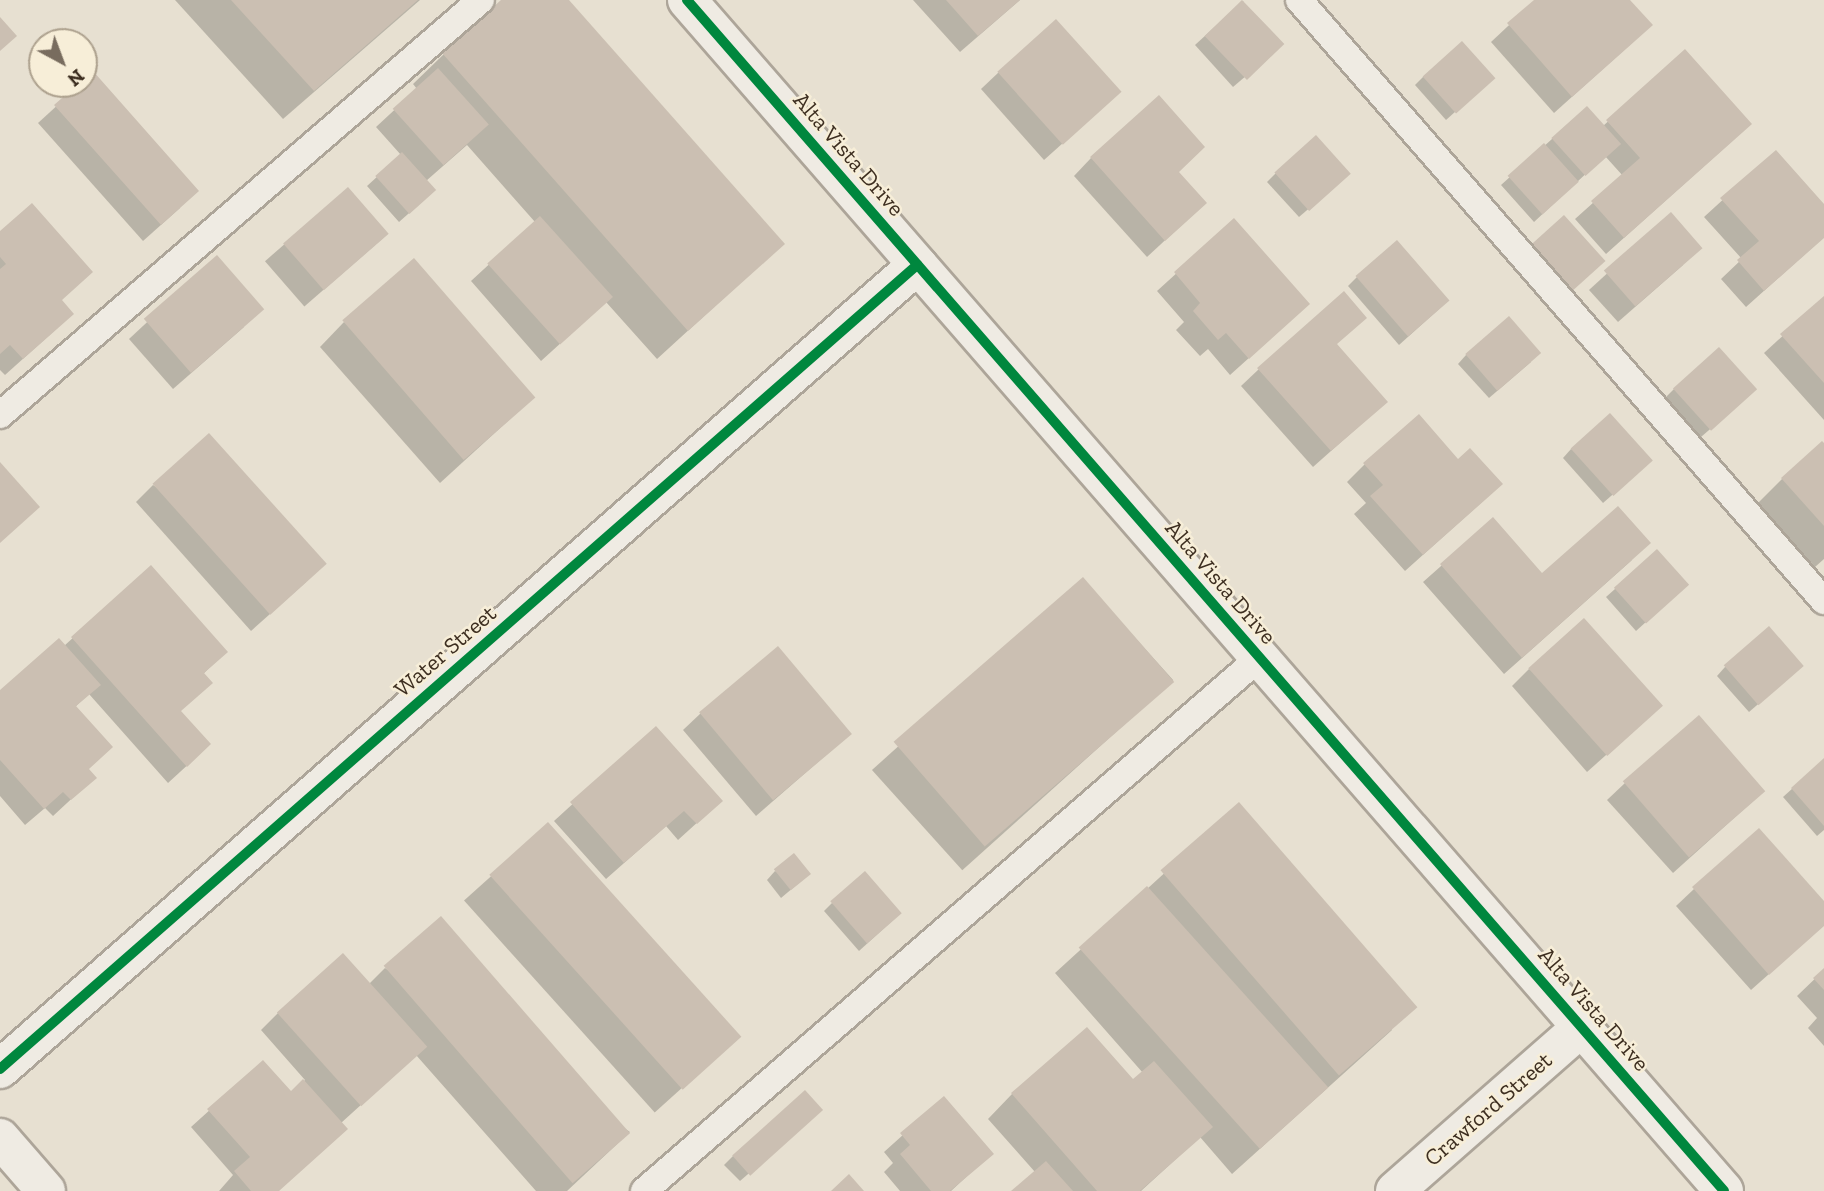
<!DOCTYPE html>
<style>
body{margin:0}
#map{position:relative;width:1824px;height:1191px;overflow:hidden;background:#e7e0d1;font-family:"Zilla Slab",serif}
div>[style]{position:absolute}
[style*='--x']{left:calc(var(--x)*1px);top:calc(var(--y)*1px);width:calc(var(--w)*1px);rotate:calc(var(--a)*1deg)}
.shadow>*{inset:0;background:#0003;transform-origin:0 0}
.building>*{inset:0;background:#cbbfb2;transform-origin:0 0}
.roads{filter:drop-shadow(2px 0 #ada599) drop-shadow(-2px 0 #ada599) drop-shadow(0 2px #ada599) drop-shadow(0 -2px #ada599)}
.service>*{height:26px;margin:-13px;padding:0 13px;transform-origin:13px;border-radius:13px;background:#efebe3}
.minor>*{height:38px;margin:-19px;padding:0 19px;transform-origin:19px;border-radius:19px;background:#efebe3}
.tertiary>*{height:38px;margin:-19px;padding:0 19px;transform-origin:19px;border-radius:19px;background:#efebe3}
.cycleway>*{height:10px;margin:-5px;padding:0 5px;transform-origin:5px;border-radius:5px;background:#00873e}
span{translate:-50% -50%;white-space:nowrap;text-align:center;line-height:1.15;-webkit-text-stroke:5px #f7eed8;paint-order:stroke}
.street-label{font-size:23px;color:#3d2e20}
.north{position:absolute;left:28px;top:28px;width:70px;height:70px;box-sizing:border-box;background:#f7eed8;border:2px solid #ada18e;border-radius:50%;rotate:139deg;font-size:19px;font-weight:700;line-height:28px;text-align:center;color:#3d2e20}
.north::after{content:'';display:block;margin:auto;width:24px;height:32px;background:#786c5e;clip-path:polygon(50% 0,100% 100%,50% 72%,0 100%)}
</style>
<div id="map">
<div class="shadow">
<i style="clip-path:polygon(175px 0,420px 0,283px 119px)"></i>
<i style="clip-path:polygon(504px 0,567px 0,783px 244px,657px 359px,606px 302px,541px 361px,471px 281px,535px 222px,467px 145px,426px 181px,425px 199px,399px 222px,367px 186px,401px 155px,376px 127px,417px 89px,413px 84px,443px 55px)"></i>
<i style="clip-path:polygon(913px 0,1020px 0,960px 52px)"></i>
<i style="clip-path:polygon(1536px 0,1628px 0,1633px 42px,1554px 113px,1491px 42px)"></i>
<i style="clip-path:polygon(1243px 1px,1273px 53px,1233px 87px,1195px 45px)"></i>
<i style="clip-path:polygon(1685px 52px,1732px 141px,1606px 254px,1575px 219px,1623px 176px,1605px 156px,1534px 222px,1501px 185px,1552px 139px,1603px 126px)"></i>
<i style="clip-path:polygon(999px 72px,1101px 109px,1044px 160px,981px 89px)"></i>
<i style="clip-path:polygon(1423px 77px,1484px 86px,1446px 120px,1415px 85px)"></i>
<i style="clip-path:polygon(84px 81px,180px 208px,143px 241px,38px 123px)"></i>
<i style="clip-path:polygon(1775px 152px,1824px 207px,1824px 237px,1746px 307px,1721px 279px,1742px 259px,1704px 217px)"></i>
<i style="clip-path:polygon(1091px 158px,1177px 172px,1187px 220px,1147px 257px,1074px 176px)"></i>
<i style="clip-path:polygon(1276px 173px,1340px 182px,1299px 217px,1267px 182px)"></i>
<i style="left:348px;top:189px;width:60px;height:110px;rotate:49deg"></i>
<i style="clip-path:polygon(1671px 215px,1683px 265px,1618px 322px,1589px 290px)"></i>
<i style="clip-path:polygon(1564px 218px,1594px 269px,1562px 298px,1524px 254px)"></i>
<i style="clip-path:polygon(1234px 221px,1290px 321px,1230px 375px,1208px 349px,1200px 356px,1176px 330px,1184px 322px,1157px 291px)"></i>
<i style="clip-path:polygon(0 234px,60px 301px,54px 331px,5px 375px,0 370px)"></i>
<i style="clip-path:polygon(216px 258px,244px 327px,173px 389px,129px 339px)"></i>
<i style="clip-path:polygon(1357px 277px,1439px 309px,1399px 345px,1348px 286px)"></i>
<i style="clip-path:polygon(1824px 298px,1824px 420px,1764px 353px)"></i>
<i style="clip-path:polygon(344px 322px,534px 397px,440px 483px,320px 347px)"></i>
<i style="clip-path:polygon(1336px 345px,1386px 402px,1313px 467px,1241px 386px,1259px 369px)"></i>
<i style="clip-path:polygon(1466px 355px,1531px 362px,1489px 398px,1458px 364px)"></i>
<i style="clip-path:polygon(1674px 389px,1746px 398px,1701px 437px,1666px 397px)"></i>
<i style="clip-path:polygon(1824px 446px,1824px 559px,1815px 567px,1758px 503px,1782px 479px)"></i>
<i style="clip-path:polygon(1571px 449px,1642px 469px,1603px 503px,1563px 458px)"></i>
<i style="clip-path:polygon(1458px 462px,1483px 501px,1405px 571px,1354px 514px,1366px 503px,1347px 482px,1365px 464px)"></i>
<i style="clip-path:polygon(153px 485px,306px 582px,251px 631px,136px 502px)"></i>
<i style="clip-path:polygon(1493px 520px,1542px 576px,1632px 560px,1504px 674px,1423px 582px)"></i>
<i style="clip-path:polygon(151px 567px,226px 652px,203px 674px,180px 712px,192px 761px,168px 783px,89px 694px,75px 707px,87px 770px,94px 778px,53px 816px,45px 808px,25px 825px,0 796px,0 693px,64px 646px)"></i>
<i style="left:1083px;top:580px;width:135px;height:284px;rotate:48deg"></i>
<i style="clip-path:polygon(1615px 589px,1678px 593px,1636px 631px,1606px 597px)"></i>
<i style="clip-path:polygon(1725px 667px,1793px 674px,1749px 712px,1717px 676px)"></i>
<i style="clip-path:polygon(1529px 669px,1642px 723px,1587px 772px,1512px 686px)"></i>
<i style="clip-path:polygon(701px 713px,850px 734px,756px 816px,683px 730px)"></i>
<i style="clip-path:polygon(656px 728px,721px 801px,678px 840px,666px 826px,606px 879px,554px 821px)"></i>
<i style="clip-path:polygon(1824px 760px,1824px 830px,1817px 836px,1783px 797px)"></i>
<i style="clip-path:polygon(1625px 783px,1764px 791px,1673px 873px,1607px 800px)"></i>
<i style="clip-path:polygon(1239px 805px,1392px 1030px,1232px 1174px,1200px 1137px,1141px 1191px,1014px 1191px,1035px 1172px,988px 1119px,1012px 1094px,1133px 1081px,1143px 1073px,1055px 973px)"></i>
<i style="left:548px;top:825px;width:285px;height:113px;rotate:48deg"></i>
<i style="clip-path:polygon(775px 871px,800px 882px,781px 898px,767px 880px)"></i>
<i style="clip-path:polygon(1694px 889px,1824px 904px,1824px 925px,1751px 990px,1676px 906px)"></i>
<i style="clip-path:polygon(832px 903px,892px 921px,859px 951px,824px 911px)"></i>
<i style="clip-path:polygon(385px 968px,630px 1132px,567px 1191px,536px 1191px,416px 1055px,341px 1123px,278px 1191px,219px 1191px,233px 1175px,191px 1127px,263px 1062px,291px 1093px,305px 1080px,261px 1030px,278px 1013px,368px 985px)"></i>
<i style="clip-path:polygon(1824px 970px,1824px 1046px,1808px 1028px,1817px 1018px,1797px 996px)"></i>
<i style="clip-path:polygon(944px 1098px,991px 1154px,951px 1191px,900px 1191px,884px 1172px,893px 1163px,884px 1152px)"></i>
<i style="clip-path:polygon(812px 1119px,740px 1181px,724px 1165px,733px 1156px)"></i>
</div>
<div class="building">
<i style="clip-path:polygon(231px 0,418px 0,314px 91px)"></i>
<i style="clip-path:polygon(501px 0,569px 0,785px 244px,688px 331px,442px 53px)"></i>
<i style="clip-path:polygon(946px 0,1020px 0,978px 36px)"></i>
<i style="left:1242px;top:0;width:61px;height:52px;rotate:46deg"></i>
<i style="clip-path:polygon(1534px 0,1630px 0,1653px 25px,1572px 97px,1507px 23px)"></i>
<i style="clip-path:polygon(0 17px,17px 36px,0 51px)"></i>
<i style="left:1056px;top:19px;width:98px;height:79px;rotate:48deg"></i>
<i style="left:1462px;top:41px;width:50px;height:53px;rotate:48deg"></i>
<i style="clip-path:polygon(1685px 49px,1752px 124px,1624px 238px,1591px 201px,1640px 158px,1606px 120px)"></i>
<i style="left:438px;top:68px;width:76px;height:61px;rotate:48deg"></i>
<i style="clip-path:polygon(93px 71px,199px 191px,161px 225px,54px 105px,78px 84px,84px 84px,84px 79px)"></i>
<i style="clip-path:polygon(1159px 95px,1205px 147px,1179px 172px,1207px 203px,1165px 241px,1090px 157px)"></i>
<i style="left:1587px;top:106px;width:51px;height:48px;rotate:48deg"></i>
<i style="left:1316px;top:135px;width:52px;height:56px;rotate:48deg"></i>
<i style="left:1544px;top:143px;width:52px;height:49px;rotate:48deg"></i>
<i style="clip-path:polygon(1776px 150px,1824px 204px,1824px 238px,1764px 291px,1737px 260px,1759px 241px,1720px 198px)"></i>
<i style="left:402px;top:152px;width:51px;height:36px;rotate:48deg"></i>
<i style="left:348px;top:187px;width:62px;height:86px;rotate:49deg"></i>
<i style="clip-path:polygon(32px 203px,93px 272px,62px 300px,74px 314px,23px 359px,10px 345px,0 354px,0 269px,6px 264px,0 257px,0 231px)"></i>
<i style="left:1671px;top:212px;width:48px;height:89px;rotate:49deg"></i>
<i style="left:1564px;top:215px;width:62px;height:44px;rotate:48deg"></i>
<i style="left:540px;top:216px;width:109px;height:71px;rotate:48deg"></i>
<i style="clip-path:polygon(1234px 218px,1310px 304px,1249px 359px,1226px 333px,1218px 340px,1193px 311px,1200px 303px,1174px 272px)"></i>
<i style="left:1397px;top:240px;width:80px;height:55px;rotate:49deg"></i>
<i style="left:217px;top:255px;width:72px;height:97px;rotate:49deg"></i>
<i style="left:414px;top:258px;width:185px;height:95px;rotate:49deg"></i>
<i style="clip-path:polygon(1344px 291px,1367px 318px,1337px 344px,1388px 402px,1331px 451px,1257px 368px)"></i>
<i style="clip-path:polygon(1824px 296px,1824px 383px,1780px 334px)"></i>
<i style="left:1509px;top:316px;width:49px;height:58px;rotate:49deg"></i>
<i style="left:1719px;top:347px;width:57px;height:62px;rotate:48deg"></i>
<i style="left:1610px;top:413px;width:64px;height:53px;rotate:48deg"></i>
<i style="clip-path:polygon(1419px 414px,1458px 459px,1470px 448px,1503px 484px,1423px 555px,1370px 496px,1383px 485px,1363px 463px)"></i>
<i style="left:209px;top:433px;width:176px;height:76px;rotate:48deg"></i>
<i style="clip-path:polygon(1822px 441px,1824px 443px,1824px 526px,1781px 478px)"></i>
<i style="clip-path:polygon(0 462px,40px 507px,0 543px)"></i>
<i style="clip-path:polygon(1618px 506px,1651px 543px,1522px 658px,1440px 564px,1493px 517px,1542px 573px)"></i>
<i style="left:1657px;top:549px;width:48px;height:58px;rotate:48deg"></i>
<i style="clip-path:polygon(151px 565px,228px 652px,204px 673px,213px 683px,181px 711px,211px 744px,187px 767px,71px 637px)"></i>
<i style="left:1083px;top:577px;width:139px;height:251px;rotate:49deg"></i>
<i style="left:1584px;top:618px;width:118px;height:75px;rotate:48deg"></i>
<i style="left:1769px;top:626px;width:53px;height:60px;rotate:49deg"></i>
<i style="clip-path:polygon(59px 638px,101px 685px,76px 706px,113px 747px,89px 769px,97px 778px,71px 800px,63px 792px,44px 809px,0 760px,0 690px)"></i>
<i style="left:778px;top:646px;width:115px;height:103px;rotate:50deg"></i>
<i style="left:1699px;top:715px;width:101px;height:101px;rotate:49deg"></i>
<i style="clip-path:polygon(656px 726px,723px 801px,697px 824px,684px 811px,624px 863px,570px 802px)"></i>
<i style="clip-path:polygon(1824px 758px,1824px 826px,1791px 788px)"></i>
<i style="left:1239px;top:802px;width:272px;height:104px;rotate:49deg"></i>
<i style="left:548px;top:822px;width:289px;height:79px;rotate:48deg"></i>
<i style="clip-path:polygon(1759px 828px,1824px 901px,1824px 926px,1769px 975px,1692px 887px)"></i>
<i style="left:794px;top:853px;width:27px;height:26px;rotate:51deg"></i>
<i style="left:865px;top:871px;width:56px;height:46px;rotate:49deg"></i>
<i style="left:1147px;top:886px;width:271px;height:92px;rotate:48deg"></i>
<i style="left:441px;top:916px;width:288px;height:76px;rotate:49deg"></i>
<i style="left:343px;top:953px;width:126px;height:89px;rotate:48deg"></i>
<i style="clip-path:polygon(1824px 968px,1824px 990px,1813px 978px)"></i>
<i style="clip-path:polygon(1087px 1027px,1133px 1079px,1154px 1061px,1213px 1127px,1140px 1191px,1097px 1191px,1011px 1093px)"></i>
<i style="clip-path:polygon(263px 1060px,291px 1091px,303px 1079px,348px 1129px,279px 1191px,251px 1191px,234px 1171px,250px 1157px,207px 1109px)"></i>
<i style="left:805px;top:1090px;width:27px;height:98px;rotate:48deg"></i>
<i style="clip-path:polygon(944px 1096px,994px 1154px,950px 1191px,931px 1191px,900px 1154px,910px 1145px,900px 1133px)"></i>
<i style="clip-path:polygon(1046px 1161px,1073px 1191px,1011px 1191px)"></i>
<i style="clip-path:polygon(849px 1174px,864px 1191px,831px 1191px)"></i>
</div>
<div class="roads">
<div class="service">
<i style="--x:1299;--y:0;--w:798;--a:48.86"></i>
<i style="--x:0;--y:415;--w:635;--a:-40.79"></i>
<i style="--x:644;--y:1191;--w:814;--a:-40.91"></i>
</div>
<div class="minor">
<i style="--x:0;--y:1069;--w:1220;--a:-41.24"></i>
<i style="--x:0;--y:1138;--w:70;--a:49"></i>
<i style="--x:1395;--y:1191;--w:249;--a:-41.3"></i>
</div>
<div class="tertiary">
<i style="--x:687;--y:0;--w:1579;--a:48.95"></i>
</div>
</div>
<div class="cycleway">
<i style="--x:687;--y:0;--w:1579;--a:48.95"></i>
<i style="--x:0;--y:1069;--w:1220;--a:-41.24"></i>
</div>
<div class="street-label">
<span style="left:849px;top:154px;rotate:49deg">Alta Vista Drive</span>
<span style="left:1221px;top:582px;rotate:49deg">Alta Vista Drive</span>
<span style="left:445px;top:651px;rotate:-41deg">Water Street</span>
<span style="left:1594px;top:1009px;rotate:49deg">Alta Vista Drive</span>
<span style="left:1488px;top:1109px;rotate:-41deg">Crawford Street</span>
</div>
<div class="north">N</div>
</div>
